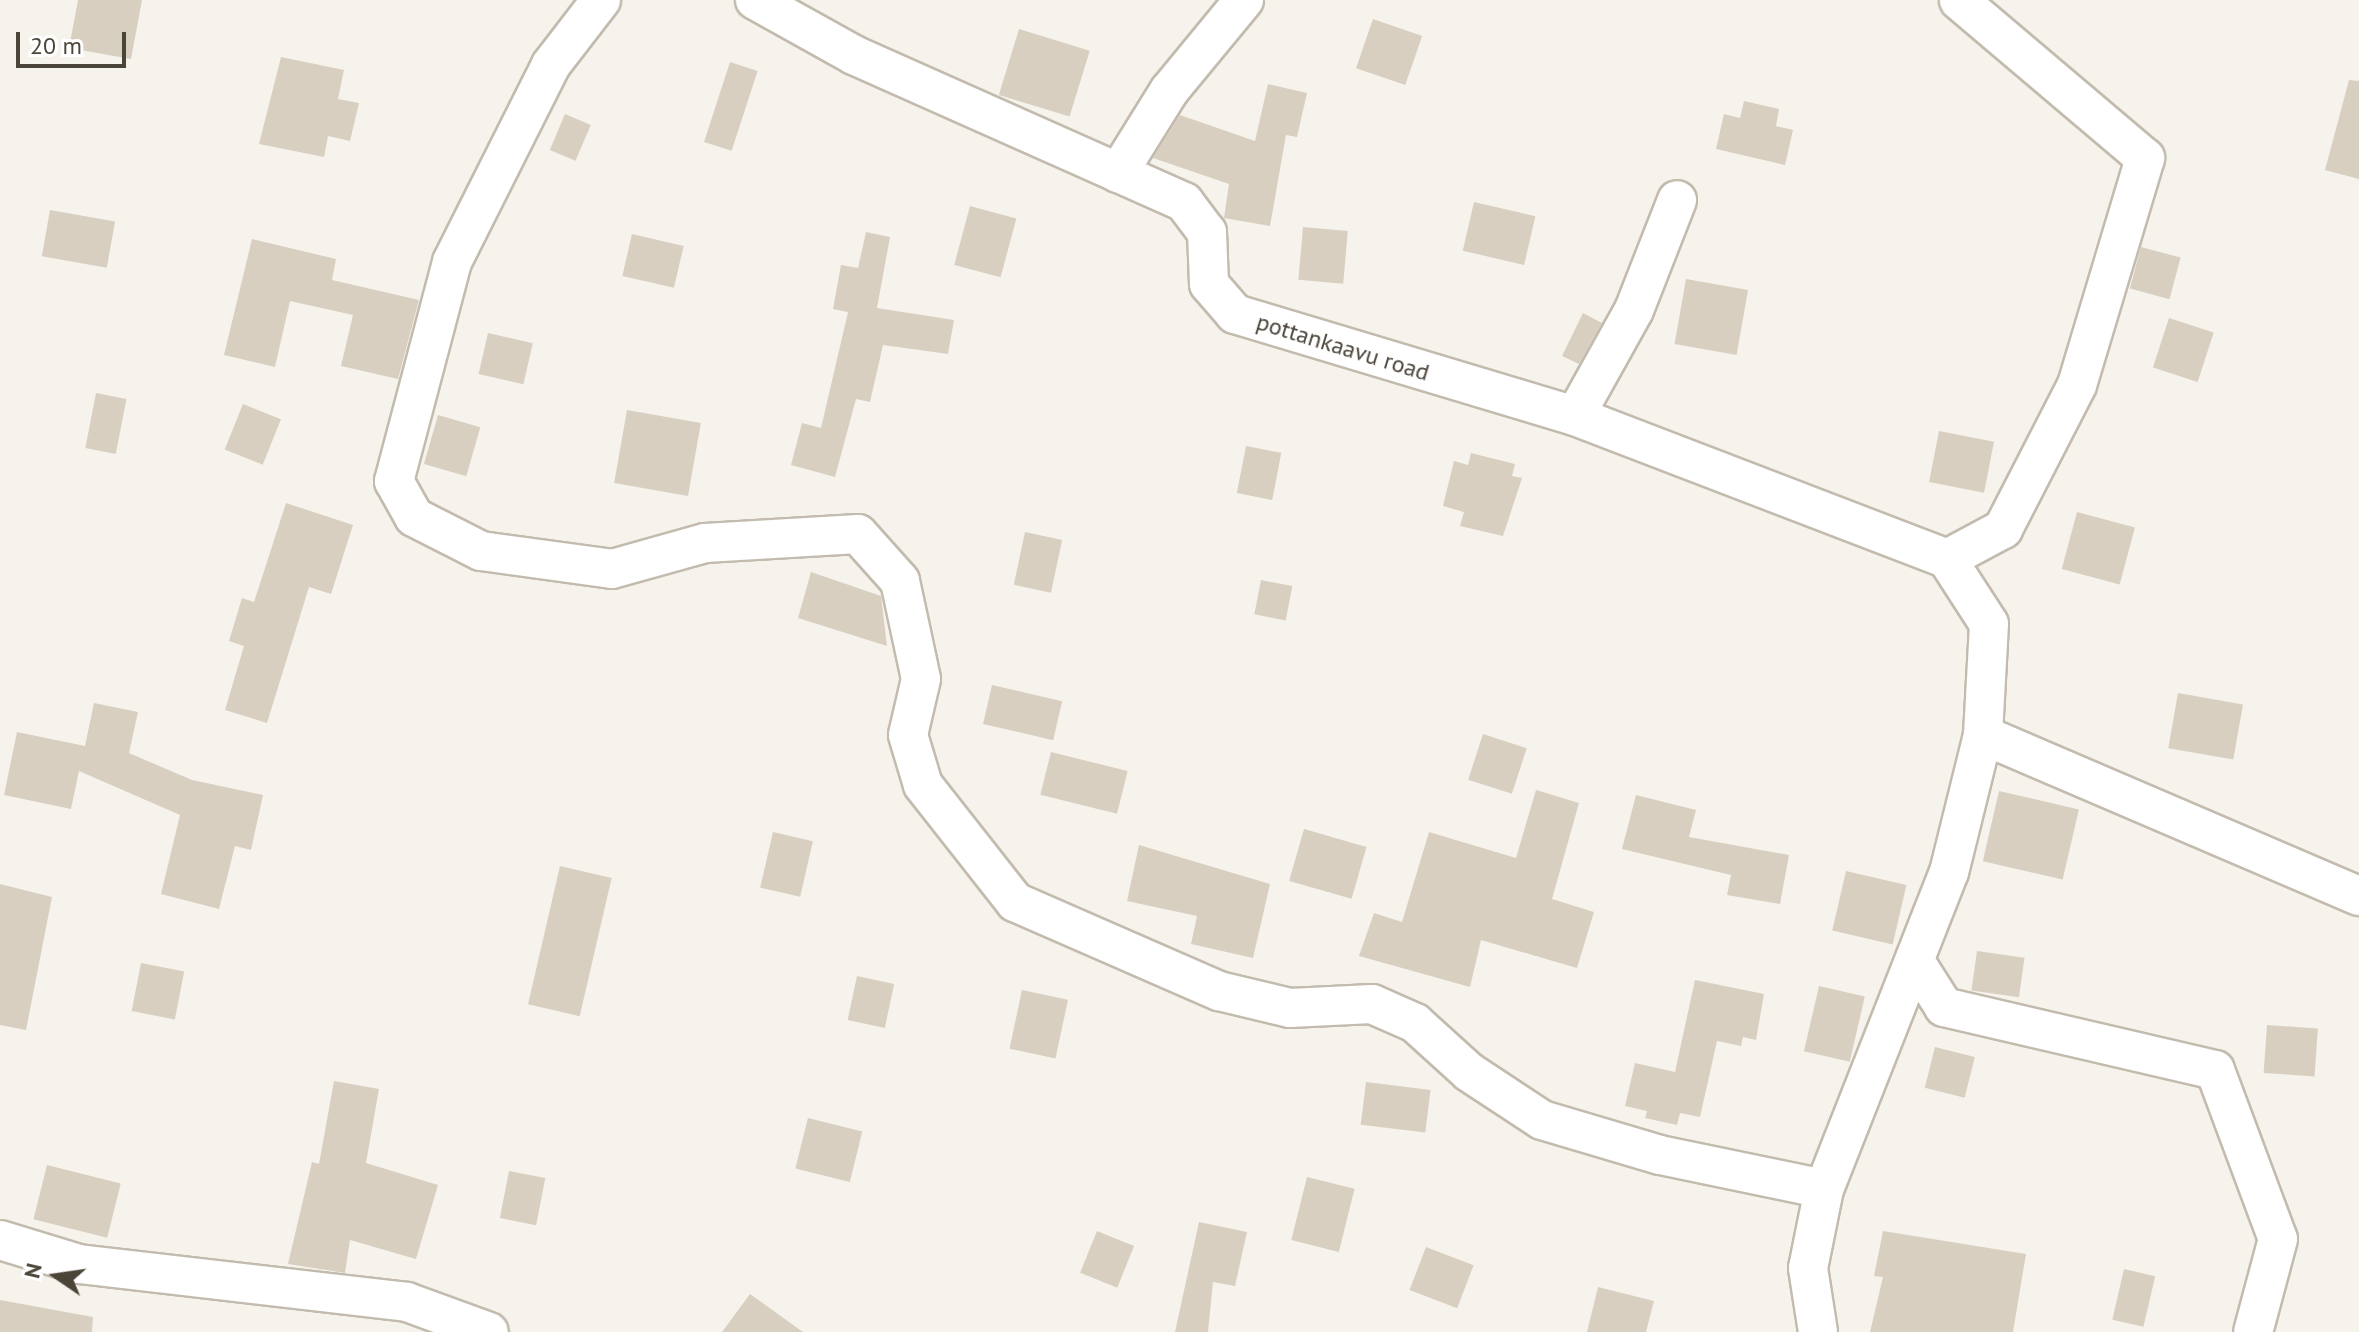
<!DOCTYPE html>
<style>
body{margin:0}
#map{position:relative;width:2359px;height:1332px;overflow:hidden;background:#f6f3ec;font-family:"PT Sans",sans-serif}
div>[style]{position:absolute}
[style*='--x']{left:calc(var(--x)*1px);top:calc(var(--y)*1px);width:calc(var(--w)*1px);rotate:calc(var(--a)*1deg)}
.building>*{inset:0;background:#d8cfc1;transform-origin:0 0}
.roads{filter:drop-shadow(2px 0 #c2bbae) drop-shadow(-2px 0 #c2bbae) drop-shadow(0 2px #c2bbae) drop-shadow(0 -2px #c2bbae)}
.street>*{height:38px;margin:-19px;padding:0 19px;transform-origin:19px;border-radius:19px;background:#fff}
span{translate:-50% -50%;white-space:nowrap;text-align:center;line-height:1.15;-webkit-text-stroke:8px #fff;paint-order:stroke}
.street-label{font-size:24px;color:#4b4439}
.north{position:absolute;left:16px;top:1236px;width:80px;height:80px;-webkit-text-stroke:6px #fff;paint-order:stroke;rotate:283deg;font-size:22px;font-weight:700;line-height:32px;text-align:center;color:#4b4439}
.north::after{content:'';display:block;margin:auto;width:28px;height:36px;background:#4b4439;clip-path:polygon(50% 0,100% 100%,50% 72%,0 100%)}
.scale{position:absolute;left:16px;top:32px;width:110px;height:36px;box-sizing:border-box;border:4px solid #4b4439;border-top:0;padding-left:10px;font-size:24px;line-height:28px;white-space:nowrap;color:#4b4439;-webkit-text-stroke:6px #fff;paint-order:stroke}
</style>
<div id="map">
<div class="building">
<i style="clip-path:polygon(78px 0,142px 0,131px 59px,69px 48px)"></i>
<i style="left:1373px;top:19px;width:52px;height:52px;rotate:19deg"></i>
<i style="left:1019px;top:29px;width:74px;height:69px;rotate:17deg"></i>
<i style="clip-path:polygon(281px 57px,344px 70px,338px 99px,359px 103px,350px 141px,328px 136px,324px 157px,259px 144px)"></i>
<i style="left:730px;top:62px;width:29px;height:84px;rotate:18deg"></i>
<i style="clip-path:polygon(2349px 80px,2359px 81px,2359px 179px,2325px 170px)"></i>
<i style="clip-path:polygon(1268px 84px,1307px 93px,1297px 137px,1286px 135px,1270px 226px,1224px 218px,1229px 184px,1153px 158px,1180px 115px,1255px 141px)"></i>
<i style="clip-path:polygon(1744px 101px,1779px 109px,1776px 126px,1793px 130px,1785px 165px,1716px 149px,1724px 114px,1740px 118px)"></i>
<i style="left:565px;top:114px;width:28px;height:39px;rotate:23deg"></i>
<i style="left:1474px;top:202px;width:63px;height:50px;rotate:13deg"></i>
<i style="left:970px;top:206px;width:48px;height:61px;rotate:15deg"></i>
<i style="left:50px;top:210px;width:66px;height:47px;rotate:10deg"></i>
<i style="left:1303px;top:227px;width:45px;height:53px;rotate:5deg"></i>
<i style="clip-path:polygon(866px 232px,890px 237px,877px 308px,954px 320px,948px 354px,883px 345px,870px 402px,856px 399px,835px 477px,791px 465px,802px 423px,821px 428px,848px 312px,833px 309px,841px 265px,858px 268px)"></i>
<i style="left:632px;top:234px;width:53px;height:43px;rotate:13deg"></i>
<i style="clip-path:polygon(252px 239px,336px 259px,332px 280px,419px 300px,398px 379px,341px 366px,353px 315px,290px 301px,275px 367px,224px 355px)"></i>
<i style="left:2141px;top:247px;width:41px;height:43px;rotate:15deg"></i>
<i style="left:1686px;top:279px;width:63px;height:66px;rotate:10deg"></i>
<i style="clip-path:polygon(1583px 313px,1602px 323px,1579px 364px,1562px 356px)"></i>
<i style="left:2169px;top:318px;width:47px;height:52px;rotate:18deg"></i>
<i style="left:488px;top:333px;width:46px;height:42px;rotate:13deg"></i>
<i style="left:96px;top:393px;width:31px;height:56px;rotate:11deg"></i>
<i style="left:243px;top:404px;width:41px;height:49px;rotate:22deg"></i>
<i style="left:627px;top:410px;width:75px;height:74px;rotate:10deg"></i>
<i style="left:438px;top:415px;width:44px;height:51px;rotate:16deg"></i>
<i style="left:1939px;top:431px;width:56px;height:52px;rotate:11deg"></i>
<i style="left:1246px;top:446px;width:36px;height:48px;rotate:11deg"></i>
<i style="clip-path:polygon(1471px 453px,1515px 464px,1512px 476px,1522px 478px,1503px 536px,1460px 526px,1464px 512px,1443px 506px,1454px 461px,1468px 465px)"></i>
<i style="clip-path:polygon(286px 503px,353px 525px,331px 594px,309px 587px,267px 723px,225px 710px,244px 646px,229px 641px,242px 598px,254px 602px)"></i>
<i style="left:2077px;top:512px;width:60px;height:59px;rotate:15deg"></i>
<i style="left:1025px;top:532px;width:38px;height:54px;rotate:12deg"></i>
<i style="clip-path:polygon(811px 572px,881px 596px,887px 646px,798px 618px)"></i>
<i style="left:1261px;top:580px;width:32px;height:35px;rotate:11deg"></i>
<i style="left:992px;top:685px;width:72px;height:40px;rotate:13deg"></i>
<i style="left:2178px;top:693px;width:66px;height:56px;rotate:10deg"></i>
<i style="clip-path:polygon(94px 703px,138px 712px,129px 753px,192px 780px,263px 795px,251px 850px,235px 846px,219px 909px,161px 894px,180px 815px,79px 771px,71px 809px,4px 795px,17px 732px,85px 746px)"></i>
<i style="left:1483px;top:734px;width:46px;height:48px;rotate:18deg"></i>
<i style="left:1051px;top:752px;width:79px;height:44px;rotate:14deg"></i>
<i style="clip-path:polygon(1536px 790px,1579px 803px,1552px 899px,1594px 912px,1577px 968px,1481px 940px,1470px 987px,1359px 956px,1374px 913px,1402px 922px,1429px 832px,1516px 858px)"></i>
<i style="left:1999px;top:791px;width:82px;height:72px;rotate:13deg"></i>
<i style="clip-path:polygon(1636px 795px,1696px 810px,1689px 837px,1789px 855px,1780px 904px,1727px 895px,1731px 875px,1622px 849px)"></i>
<i style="left:1304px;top:829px;width:65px;height:54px;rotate:16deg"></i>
<i style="left:773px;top:832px;width:41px;height:57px;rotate:13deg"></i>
<i style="clip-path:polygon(1139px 845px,1270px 884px,1253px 958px,1191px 944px,1197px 916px,1127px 901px)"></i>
<i style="left:560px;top:866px;width:53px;height:142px;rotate:13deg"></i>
<i style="left:1846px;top:871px;width:62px;height:61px;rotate:13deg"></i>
<i style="clip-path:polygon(0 884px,52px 897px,26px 1030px,0 1025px)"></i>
<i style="left:1977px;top:951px;width:48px;height:40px;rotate:8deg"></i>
<i style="left:141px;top:963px;width:44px;height:49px;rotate:11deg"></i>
<i style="left:857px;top:976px;width:38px;height:45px;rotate:12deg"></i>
<i style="clip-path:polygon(1695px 980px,1764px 994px,1756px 1040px,1743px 1037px,1741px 1046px,1717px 1041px,1700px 1117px,1680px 1113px,1677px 1125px,1645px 1118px,1647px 1111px,1625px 1106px,1635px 1063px,1675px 1072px)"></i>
<i style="left:1819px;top:986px;width:47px;height:67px;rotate:13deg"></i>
<i style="left:1022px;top:990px;width:47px;height:60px;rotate:12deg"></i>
<i style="left:2267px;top:1025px;width:51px;height:48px;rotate:4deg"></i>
<i style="left:1935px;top:1047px;width:41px;height:42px;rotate:14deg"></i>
<i style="clip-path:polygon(334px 1081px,379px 1089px,366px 1163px,438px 1185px,416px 1259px,350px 1240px,345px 1273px,288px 1264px,312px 1162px,319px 1164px)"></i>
<i style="left:1366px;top:1082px;width:65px;height:43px;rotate:7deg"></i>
<i style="left:808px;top:1118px;width:56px;height:52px;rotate:14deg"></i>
<i style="left:47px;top:1165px;width:76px;height:56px;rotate:14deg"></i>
<i style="left:509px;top:1171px;width:37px;height:48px;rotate:11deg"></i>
<i style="left:1307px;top:1177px;width:49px;height:65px;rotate:14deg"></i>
<i style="clip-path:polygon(1199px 1222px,1247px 1232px,1235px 1286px,1213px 1282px,1208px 1332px,1175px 1332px)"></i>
<i style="left:1097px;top:1231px;width:40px;height:45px;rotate:22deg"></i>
<i style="clip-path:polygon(1883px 1231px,2026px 1254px,2013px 1332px,1870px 1332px,1883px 1277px,1874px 1276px)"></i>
<i style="left:1426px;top:1247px;width:51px;height:46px;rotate:21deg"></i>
<i style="left:2124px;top:1269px;width:32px;height:52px;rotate:13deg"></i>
<i style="clip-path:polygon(1598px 1287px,1654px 1301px,1646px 1332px,1587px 1332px)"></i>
<i style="clip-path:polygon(750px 1294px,803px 1332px,722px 1332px)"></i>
<i style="clip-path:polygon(0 1300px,93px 1317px,92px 1332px,0 1332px)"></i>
</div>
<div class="roads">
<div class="street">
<i style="--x:601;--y:0;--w:82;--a:127.6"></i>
<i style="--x:551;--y:65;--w:220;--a:116.7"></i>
<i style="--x:452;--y:262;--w:227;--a:104.8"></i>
<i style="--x:394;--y:481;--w:41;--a:60.9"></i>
<i style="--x:414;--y:517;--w:75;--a:26.9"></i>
<i style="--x:481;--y:551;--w:132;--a:7.8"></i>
<i style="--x:612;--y:569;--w:97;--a:-15.6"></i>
<i style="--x:705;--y:543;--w:153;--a:-3.4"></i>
<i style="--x:858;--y:534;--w:63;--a:48.2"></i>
<i style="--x:900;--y:581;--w:100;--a:77.9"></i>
<i style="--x:921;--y:679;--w:57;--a:103.1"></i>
<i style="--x:908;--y:735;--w:52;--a:73.3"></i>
<i style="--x:923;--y:785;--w:149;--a:51.8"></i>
<i style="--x:1015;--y:902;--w:223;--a:23.6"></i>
<i style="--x:1219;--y:991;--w:73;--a:13.5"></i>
<i style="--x:1290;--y:1008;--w:82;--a:-2.8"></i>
<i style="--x:1372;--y:1004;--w:47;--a:23.8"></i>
<i style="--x:1415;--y:1023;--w:73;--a:42.2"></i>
<i style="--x:1469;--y:1072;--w:87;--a:33.3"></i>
<i style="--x:1542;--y:1120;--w:123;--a:16.5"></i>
<i style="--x:1660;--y:1155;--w:167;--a:11.7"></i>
<i style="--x:1824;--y:1189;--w:81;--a:101.4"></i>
<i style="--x:1808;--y:1268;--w:65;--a:81.1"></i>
<i style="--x:755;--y:0;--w:113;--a:29.1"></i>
<i style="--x:854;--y:55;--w:361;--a:24"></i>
<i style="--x:1184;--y:202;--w:38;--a:53"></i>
<i style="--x:1207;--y:232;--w:52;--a:87.8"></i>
<i style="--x:1209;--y:284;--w:40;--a:49"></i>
<i style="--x:1235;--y:314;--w:355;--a:16.7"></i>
<i style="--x:1575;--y:416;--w:399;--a:21"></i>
<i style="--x:1947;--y:559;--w:77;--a:57.1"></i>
<i style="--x:1989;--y:624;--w:111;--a:93.1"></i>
<i style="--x:1983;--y:735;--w:141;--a:103.9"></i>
<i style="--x:1949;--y:872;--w:341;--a:111.5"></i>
<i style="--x:1118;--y:173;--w:97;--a:-58.1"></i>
<i style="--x:1169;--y:91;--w:118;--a:-50.5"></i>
<i style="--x:1575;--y:416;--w:121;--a:-60.9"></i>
<i style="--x:1634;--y:310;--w:118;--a:-68.6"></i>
<i style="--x:1947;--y:559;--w:64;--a:-28.2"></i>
<i style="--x:2003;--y:529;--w:162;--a:-62.8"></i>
<i style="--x:2077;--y:385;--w:237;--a:-73.3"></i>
<i style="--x:2145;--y:158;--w:244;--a:-139.7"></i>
<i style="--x:1983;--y:735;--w:409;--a:23.2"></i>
<i style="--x:1916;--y:963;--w:52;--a:57.5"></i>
<i style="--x:1944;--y:1007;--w:278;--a:13.1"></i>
<i style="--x:2215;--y:1070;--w:180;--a:69.6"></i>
<i style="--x:2278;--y:1239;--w:96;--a:105"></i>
<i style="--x:0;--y:1240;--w:83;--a:16.9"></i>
<i style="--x:79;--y:1264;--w:330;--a:6.6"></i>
<i style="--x:407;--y:1302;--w:87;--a:20.1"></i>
</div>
</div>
<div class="street-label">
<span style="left:1343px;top:347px;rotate:17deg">pottankaavu road</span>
</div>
<div class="north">N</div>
<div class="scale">20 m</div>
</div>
